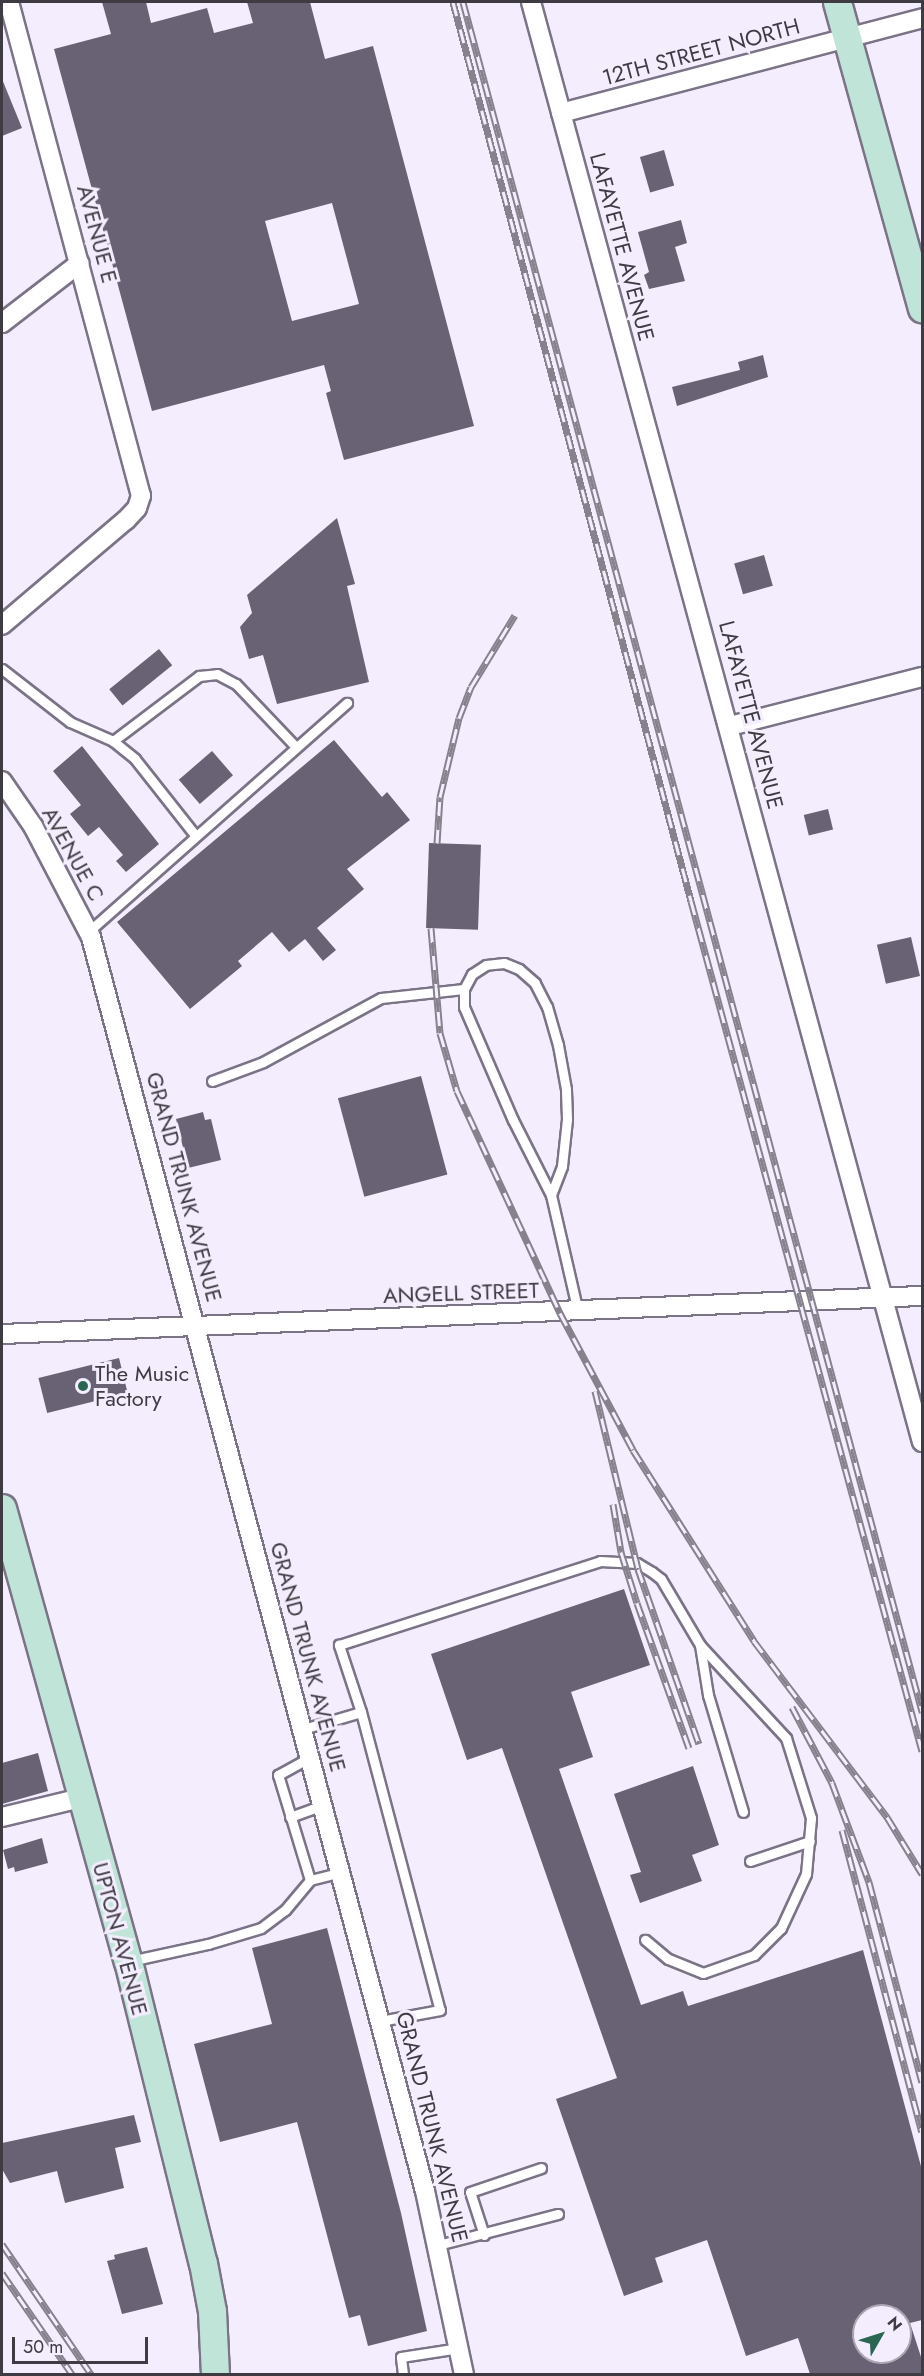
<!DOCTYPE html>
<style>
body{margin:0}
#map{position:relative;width:924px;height:2376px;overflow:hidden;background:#f4edfe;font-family:Jost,sans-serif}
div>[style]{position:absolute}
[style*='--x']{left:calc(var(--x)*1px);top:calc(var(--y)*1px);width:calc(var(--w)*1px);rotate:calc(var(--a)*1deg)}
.building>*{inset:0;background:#696274;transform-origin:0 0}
.roads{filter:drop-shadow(2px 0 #7b7386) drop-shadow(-2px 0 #7b7386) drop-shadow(0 2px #7b7386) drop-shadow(0 -2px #7b7386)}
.lane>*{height:9px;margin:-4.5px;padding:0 4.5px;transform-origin:4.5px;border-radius:4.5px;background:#fff}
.street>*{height:18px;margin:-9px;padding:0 9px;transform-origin:9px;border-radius:9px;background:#fff}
.secondary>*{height:27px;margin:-13.5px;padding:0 13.5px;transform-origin:13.5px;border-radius:13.5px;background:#c1e4d9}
.rail>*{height:7px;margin-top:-3.5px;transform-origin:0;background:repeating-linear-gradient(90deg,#f4edfe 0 14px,#86818d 0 28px);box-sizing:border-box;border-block:2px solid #86818d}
.dots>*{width:16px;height:16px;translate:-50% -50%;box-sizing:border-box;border:3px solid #f4edfe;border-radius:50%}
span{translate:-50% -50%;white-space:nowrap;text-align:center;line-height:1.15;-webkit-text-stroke:6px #f4edfe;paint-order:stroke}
.street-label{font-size:22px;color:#3e3b43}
.poi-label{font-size:22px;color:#3e3b43}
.left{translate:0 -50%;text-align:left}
.frame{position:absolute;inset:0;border:3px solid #3e3b43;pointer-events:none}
.north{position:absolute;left:852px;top:2304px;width:60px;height:60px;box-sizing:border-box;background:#f4edfe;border:2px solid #aba6b3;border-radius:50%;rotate:51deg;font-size:16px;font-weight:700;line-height:24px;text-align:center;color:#3e3b43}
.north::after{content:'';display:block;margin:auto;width:21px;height:27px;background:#2a6752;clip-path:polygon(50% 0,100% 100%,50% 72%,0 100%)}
.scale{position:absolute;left:12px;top:2337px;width:136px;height:27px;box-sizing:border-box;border:3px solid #3e3b43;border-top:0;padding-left:8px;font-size:18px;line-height:21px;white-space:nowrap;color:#3e3b43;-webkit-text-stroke:4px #f4edfe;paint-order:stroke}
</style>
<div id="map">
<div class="building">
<i style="clip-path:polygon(evenodd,102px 2px,146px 2px,151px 23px,207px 8px,214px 33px,253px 23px,247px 2px,310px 2px,325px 59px,373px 46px,474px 426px,344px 460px,326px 393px,331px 391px,324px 365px,152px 411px,54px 49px,111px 34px,102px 2px,332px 203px,359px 304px,292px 321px,265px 221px,332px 203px)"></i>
<i style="clip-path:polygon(2px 79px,22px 128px,2px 136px)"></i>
<i style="left:664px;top:150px;width:37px;height:25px;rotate:74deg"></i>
<i style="clip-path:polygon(681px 220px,687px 243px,675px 247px,685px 281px,649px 289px,644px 275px,649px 272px,638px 232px)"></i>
<i style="clip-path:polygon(763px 355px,768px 377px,677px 406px,672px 387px,740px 370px,738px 362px)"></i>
<i style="clip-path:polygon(337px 518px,355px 584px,347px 586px,369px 682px,277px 704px,263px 655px,249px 659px,240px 627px,252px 613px,247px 595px)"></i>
<i style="left:764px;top:555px;width:32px;height:31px;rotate:74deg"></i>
<i style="left:159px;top:649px;width:21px;height:64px;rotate:51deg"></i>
<i style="clip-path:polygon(334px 740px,382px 797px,387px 792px,410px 820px,347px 869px,364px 889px,317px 928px,336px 950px,323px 961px,305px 939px,289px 952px,272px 932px,238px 961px,242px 966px,190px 1009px,117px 922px)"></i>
<i style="clip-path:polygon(82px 746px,159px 844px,126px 872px,116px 861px,123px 855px,99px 827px,88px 836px,70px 814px,81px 805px,53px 771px)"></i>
<i style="left:212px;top:751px;width:32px;height:44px;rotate:49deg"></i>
<i style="left:828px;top:809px;width:21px;height:25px;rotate:76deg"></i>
<i style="left:429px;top:843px;width:52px;height:85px;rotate:2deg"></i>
<i style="left:911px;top:937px;width:40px;height:35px;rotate:77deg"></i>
<i style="left:421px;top:1076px;width:102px;height:86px;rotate:75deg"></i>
<i style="clip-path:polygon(203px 1112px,205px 1120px,211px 1119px,221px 1160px,188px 1168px,176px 1119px)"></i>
<i style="left:119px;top:1358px;width:36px;height:83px;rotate:76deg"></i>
<i style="clip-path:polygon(evenodd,624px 1589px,650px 1665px,571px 1692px,593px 1757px,559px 1769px,641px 2005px,683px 1991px,688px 2006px,863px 1950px,922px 2170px,922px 2320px,910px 2323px,922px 2360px,922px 2374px,810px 2374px,798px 2338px,746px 2356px,707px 2240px,655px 2258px,663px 2282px,624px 2296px,556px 2099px,617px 2078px,502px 1748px,467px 1760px,431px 1654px,624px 1589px,864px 2316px,900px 2316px,900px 2352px,864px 2352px,864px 2316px)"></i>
<i style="clip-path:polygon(38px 1753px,48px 1791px,2px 1804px,2px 1763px)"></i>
<i style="clip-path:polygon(693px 1766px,719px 1845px,692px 1855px,702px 1881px,640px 1903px,630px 1875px,641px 1872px,614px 1794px)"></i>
<i style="clip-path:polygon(42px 1838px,48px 1863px,15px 1872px,14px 1867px,8px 1869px,3px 1850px)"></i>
<i style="clip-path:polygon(327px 1928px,401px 2213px,427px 2331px,368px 2346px,360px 2315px,349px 2318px,297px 2122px,220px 2142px,194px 2044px,272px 2024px,252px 1948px)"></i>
<i style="clip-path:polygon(134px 2115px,141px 2142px,115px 2148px,124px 2188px,65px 2203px,57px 2171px,10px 2183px,2px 2169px,2px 2143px)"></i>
<i style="clip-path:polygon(147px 2247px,163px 2304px,122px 2314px,107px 2261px,115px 2259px,114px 2255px)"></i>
</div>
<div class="roads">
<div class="lane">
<i style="--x:2;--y:669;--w:86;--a:37.9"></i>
<i style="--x:70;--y:722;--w:47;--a:23.8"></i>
<i style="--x:113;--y:741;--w:28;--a:39"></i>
<i style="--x:135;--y:759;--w:97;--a:51.7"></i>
<i style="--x:113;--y:741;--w:108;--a:-37.1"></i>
<i style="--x:199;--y:676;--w:18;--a:-6"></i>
<i style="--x:217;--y:674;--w:21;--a:28"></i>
<i style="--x:236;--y:684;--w:87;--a:46.4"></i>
<i style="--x:88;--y:932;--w:346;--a:-41.5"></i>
<i style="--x:212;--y:1081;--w:54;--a:-20.4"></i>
<i style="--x:263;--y:1062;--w:134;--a:-28.5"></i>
<i style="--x:381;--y:998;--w:83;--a:-6.2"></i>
<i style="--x:551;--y:1195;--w:31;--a:-69"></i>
<i style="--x:562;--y:1166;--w:47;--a:-83.9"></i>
<i style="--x:567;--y:1119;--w:30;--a:-92"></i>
<i style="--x:566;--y:1089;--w:45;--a:-100.3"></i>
<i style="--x:558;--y:1045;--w:40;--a:-106"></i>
<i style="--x:547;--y:1007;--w:27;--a:-117"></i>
<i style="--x:535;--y:983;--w:21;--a:-139"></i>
<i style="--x:519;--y:969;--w:16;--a:-158"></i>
<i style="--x:504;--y:963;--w:18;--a:174"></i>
<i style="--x:486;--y:965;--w:17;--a:147"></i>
<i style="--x:472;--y:974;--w:17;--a:118"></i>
<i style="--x:464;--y:989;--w:18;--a:90"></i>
<i style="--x:464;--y:1007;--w:123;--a:66.6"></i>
<i style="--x:513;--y:1120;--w:84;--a:63.1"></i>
<i style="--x:551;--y:1195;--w:120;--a:77"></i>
<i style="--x:700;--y:1645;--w:51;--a:80.9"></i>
<i style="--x:708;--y:1695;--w:122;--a:73.3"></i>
<i style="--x:361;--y:1712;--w:308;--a:75.2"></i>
<i style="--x:440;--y:2010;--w:61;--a:169.6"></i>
<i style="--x:303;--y:1729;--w:60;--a:-16.3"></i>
<i style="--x:361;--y:1712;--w:71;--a:-108.2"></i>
<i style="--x:339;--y:1645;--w:274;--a:-17.8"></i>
<i style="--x:600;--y:1561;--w:37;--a:3"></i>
<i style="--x:637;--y:1563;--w:17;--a:31"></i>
<i style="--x:652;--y:1572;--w:11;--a:38"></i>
<i style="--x:661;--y:1579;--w:77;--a:59.4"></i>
<i style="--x:700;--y:1645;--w:127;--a:47.2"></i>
<i style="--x:786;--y:1738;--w:84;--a:72.6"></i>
<i style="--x:811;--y:1818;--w:56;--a:95.1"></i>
<i style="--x:806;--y:1874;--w:60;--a:114.8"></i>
<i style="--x:781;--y:1928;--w:38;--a:135"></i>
<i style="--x:754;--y:1955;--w:54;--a:160.6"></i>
<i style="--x:703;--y:1973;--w:38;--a:-158"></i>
<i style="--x:668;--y:1959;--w:30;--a:-140"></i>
<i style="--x:290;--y:1817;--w:35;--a:-20"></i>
<i style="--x:750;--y:1861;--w:63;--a:-18.4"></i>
<i style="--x:310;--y:1880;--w:110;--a:-106.9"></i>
<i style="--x:278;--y:1775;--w:37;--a:-29"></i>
<i style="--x:130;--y:1961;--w:80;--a:-12.3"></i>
<i style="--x:208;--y:1944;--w:55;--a:-16.8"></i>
<i style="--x:261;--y:1928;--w:30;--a:-37"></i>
<i style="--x:285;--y:1910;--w:39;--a:-50"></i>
<i style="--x:310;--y:1880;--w:32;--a:-14"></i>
<i style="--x:484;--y:2235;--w:45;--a:-108"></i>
<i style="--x:470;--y:2192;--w:75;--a:-18.7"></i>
<i style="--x:438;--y:2245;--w:124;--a:-14.5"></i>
<i style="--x:403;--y:2374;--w:17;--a:-97"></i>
<i style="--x:401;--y:2357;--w:59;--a:-8.8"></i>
</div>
<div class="street">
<i style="--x:531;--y:2;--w:1492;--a:74.81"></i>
<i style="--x:561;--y:113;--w:373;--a:-14.7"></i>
<i style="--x:2;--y:323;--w:98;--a:-37.6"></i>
<i style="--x:2;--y:625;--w:162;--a:-40.3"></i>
<i style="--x:126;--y:520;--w:16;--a:-47"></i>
<i style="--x:137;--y:508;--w:13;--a:-72"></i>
<i style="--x:141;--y:496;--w:511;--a:-104.96"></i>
<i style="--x:730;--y:726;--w:198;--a:-14.3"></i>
<i style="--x:2;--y:781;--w:55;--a:55.4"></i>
<i style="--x:33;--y:826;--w:125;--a:62.4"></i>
<i style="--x:91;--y:937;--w:1298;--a:75.09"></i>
<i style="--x:425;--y:2191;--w:187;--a:78"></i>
<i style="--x:2;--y:1334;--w:921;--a:-2.37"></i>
<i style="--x:2;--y:1817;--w:81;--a:-13.5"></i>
</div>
<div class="secondary">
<i style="--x:837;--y:2;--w:318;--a:74.5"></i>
<i style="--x:2;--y:1508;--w:470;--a:74.5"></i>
<i style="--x:128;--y:1961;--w:311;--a:76.1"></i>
<i style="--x:203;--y:2263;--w:49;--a:79.4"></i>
<i style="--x:212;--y:2311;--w:63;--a:87.3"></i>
</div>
</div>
<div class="rail">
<i style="--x:453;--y:2;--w:930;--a:75.17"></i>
<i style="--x:691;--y:901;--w:881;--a:74.8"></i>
<i style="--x:463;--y:2;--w:1771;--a:74.97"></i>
<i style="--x:437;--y:843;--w:46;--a:-86.3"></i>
<i style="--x:440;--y:797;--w:81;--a:-76.5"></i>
<i style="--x:459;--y:718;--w:33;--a:-69"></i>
<i style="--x:471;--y:687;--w:84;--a:-58.6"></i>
<i style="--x:431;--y:928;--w:105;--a:85.1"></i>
<i style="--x:440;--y:1033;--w:60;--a:73.7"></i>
<i style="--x:457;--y:1091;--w:245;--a:65.1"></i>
<i style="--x:560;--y:1313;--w:155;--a:61.9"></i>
<i style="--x:633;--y:1450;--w:226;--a:57.6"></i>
<i style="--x:754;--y:1641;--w:221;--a:52.9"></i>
<i style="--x:887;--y:1817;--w:67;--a:58.4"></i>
<i style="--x:595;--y:1391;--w:183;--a:76.4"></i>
<i style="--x:638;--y:1569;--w:185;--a:70.8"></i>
<i style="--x:613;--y:1504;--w:49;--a:80.5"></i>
<i style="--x:621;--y:1552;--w:53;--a:72.6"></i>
<i style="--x:637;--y:1603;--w:154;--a:70.3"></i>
<i style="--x:792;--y:1707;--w:86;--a:62.2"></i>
<i style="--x:832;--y:1783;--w:106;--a:69.5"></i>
<i style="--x:869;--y:1882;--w:207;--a:75.2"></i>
<i style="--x:842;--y:1830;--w:312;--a:75.2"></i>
<i style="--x:2;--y:2244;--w:158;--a:55.6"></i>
<i style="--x:2;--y:2273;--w:123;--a:55.3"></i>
</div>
<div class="dots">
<i style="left:83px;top:1386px;background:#2a6752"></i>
</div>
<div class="street-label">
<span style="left:701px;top:52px;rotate:-15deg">12TH STREET NORTH</span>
<span style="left:97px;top:234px;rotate:75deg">AVENUE E</span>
<span style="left:622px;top:247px;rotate:75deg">LAFAYETTE AVENUE</span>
<span style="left:751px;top:715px;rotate:75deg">LAFAYETTE AVENUE</span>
<span style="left:73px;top:854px;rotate:61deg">AVENUE C</span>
<span style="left:184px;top:1187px;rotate:75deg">GRAND TRUNK AVENUE</span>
<span style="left:461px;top:1293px;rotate:-2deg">ANGELL STREET</span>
<span style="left:308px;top:1657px;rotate:75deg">GRAND TRUNK AVENUE</span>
<span style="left:120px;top:1939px;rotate:75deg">UPTON AVENUE</span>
<span style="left:432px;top:2127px;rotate:76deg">GRAND TRUNK AVENUE</span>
</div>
<div class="poi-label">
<span class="left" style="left:95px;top:1386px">The Music<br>Factory</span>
</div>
<div class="frame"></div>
<div class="north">N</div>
<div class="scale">50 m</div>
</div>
